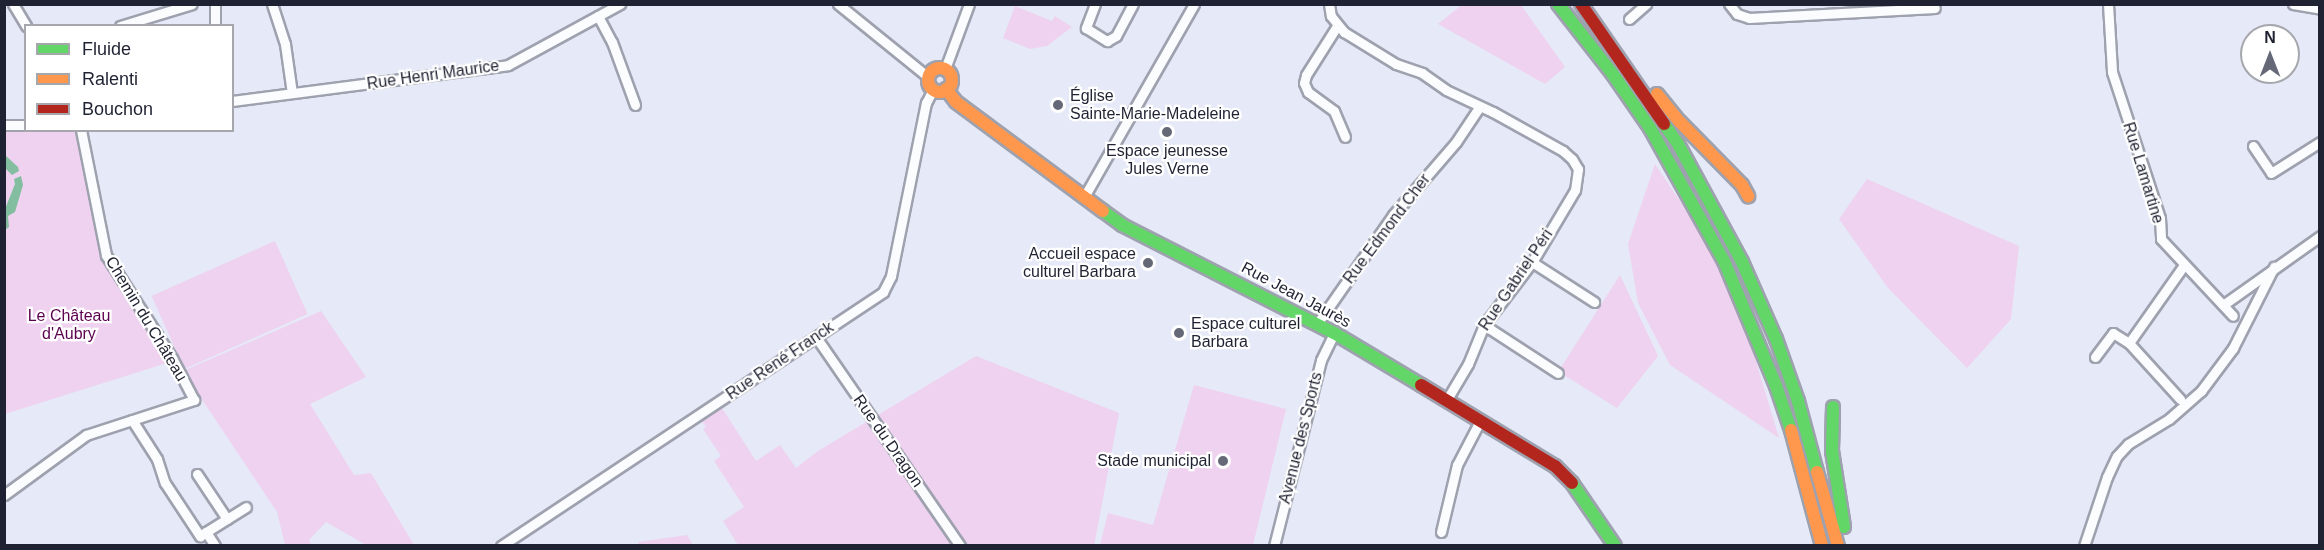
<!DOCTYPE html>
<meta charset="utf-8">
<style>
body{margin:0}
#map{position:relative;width:2324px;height:550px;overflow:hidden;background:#e6e9f7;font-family:Helvetica,sans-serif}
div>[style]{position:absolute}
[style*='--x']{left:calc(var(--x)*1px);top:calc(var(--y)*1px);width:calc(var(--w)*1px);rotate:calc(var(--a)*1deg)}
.green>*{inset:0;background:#eed2ef;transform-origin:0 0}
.water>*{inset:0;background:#84bea0}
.roads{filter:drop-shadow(2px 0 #9ea1ae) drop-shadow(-2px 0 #9ea1ae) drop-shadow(0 2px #9ea1ae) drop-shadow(0 -2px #9ea1ae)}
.street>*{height:9px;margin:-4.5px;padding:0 4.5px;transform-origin:4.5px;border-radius:4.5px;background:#fbfcfe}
.fast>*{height:12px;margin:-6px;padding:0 6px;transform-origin:6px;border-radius:6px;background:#63d668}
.slow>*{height:12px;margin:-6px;padding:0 6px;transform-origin:6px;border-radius:6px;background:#ff974d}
.slow>.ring{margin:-6px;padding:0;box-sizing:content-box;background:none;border:12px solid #ff974d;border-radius:50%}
.jam>*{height:12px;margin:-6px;padding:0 6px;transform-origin:6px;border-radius:6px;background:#b3261e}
.dots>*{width:16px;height:16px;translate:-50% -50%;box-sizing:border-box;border:3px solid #fff;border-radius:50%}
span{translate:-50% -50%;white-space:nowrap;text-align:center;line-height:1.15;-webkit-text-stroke:4.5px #fff;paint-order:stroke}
.street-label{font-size:16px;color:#1f2232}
.poi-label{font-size:16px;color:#1f2232}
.left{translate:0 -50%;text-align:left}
.right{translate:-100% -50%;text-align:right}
.park-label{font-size:16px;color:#5b024f}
.frame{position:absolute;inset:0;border:6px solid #1f2232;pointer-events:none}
.legend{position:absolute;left:24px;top:24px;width:210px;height:108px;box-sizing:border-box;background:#fff;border:2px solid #a5a7ad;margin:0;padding:8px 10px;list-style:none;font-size:18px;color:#1f2232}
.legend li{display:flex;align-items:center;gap:12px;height:30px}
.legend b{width:30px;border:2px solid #a5a7ad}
.north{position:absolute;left:2240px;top:24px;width:60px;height:60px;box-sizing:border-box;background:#fff;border:2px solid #a5a7ad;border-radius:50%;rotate:0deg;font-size:16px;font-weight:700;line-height:24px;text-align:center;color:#1f2232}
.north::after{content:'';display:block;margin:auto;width:21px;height:27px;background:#656877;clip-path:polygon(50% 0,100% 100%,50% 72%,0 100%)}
</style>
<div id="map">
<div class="green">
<i style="clip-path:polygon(1463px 4px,1521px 5px,1565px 67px,1545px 84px,1438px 24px)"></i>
<i style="clip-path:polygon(1015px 6px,1052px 21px,1055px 16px,1072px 27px,1047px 46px,1030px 49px,1003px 38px)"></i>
<i style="clip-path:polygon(25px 130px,79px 131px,103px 253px,99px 255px,132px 300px,170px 362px,5px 414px,5px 131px)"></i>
<i style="clip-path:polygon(1655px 164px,1706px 240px,1745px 325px,1779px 438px,1670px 365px,1638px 303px,1628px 244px)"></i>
<i style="clip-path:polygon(1867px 179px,2019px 246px,2011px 319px,1967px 368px,1888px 288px,1839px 219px)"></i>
<i style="left:275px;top:241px;width:80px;height:135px;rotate:66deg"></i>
<i style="clip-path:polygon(1620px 275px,1658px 356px,1617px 408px,1562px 374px,1560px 369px)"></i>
<i style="clip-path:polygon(321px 311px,366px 377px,310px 404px,354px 475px,371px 473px,414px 545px,366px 545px,326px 522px,309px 540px,311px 545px,285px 545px,277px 512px,183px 371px)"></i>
<i style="clip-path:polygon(976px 356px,1119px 413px,1094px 546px,738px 545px,723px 521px,744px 507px,714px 461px,721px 456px,703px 429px,706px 427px,702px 421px,722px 408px,756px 461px,780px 445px,796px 468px,818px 451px)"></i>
<i style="clip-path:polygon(1194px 385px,1286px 409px,1253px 545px,1100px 545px,1108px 513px,1153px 525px)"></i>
<i style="clip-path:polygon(687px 535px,693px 545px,639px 545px,638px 542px)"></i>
</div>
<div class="water">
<i style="clip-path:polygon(5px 155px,18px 167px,19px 171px,12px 175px,5px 168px)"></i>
<i style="clip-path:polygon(21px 176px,23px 185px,15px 212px,8px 216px,9px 227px,5px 230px,5px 209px,15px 184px,14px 179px)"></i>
</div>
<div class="roads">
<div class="street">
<i style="--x:13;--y:4;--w:26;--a:59"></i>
<i style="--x:215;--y:4;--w:22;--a:90"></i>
<i style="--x:272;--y:4;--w:42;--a:72"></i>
<i style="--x:285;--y:44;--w:49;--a:81.9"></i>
<i style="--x:838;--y:4;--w:116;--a:39"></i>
<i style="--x:1095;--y:4;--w:26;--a:111"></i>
<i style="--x:1086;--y:28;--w:25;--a:32"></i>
<i style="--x:1107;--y:41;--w:10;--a:-29"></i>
<i style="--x:1116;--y:36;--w:36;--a:-62"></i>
<i style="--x:1329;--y:4;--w:12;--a:81"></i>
<i style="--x:1331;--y:16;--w:21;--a:51"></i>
<i style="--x:1344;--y:32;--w:61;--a:31.6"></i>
<i style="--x:1396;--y:64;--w:28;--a:19"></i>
<i style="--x:1422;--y:73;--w:29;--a:35"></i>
<i style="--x:1446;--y:90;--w:52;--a:25.1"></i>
<i style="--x:1493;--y:112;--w:80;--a:29.1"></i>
<i style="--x:1563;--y:151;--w:12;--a:42"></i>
<i style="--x:1572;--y:159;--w:12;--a:59"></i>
<i style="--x:1578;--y:169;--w:21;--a:98"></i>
<i style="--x:1575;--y:190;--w:84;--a:120.8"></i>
<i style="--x:1532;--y:262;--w:79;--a:127.3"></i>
<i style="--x:1484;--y:325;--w:42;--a:112.3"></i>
<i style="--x:1468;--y:364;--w:43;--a:120.7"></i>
<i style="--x:1729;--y:4;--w:13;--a:51"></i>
<i style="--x:1737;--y:14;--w:13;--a:18"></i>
<i style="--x:1749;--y:18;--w:186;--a:-3.1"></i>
<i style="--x:2108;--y:4;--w:68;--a:86.6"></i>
<i style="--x:2112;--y:72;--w:154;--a:71.8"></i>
<i style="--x:2160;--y:218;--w:21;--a:87"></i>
<i style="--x:2161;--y:239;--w:105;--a:46.9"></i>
<i style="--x:2293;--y:4;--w:27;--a:10"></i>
<i style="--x:598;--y:16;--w:30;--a:62"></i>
<i style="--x:612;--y:42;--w:67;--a:69.9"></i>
<i style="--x:1629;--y:19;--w:23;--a:-41"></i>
<i style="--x:120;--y:26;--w:75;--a:-17"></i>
<i style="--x:1337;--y:26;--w:58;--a:122.3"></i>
<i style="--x:1306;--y:75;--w:8;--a:104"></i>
<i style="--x:1304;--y:83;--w:10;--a:66"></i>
<i style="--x:1308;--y:92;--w:32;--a:36"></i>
<i style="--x:1334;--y:111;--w:28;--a:67"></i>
<i style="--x:945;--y:69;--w:69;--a:-69.7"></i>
<i style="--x:232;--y:101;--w:278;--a:-7.4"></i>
<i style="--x:508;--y:65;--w:128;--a:-28.6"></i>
<i style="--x:4;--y:125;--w:22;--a:0"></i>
<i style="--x:2253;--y:146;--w:32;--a:56"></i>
<i style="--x:2271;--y:173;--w:58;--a:-32.3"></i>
<i style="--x:1084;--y:197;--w:222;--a:-60.3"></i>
<i style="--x:1532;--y:262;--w:74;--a:32.8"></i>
<i style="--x:2223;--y:305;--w:119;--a:-35.4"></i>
<i style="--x:1317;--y:324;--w:133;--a:-55.1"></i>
<i style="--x:1393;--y:215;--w:96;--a:-49.2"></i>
<i style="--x:1456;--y:142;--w:43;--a:-56.3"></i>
<i style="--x:1484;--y:325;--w:88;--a:33"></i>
<i style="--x:816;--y:337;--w:254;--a:55.4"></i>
<i style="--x:2129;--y:343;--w:95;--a:-54.8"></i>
<i style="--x:2095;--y:357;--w:30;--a:-53"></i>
<i style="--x:2113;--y:333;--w:19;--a:32"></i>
<i style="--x:2129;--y:343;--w:76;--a:47.7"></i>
<i style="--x:132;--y:420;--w:46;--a:57.3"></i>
<i style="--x:157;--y:459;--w:25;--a:72"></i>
<i style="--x:165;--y:483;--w:64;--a:56.6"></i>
<i style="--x:200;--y:536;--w:7;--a:-34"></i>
<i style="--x:206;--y:532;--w:17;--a:57"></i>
<i style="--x:197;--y:474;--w:54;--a:56.3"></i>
<i style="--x:4;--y:495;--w:102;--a:-36.2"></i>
<i style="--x:86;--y:435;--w:114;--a:-18"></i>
<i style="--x:194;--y:400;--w:47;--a:-117.6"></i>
<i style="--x:172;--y:358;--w:122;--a:-122.7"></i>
<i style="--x:106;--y:255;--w:127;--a:-101.3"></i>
<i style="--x:206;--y:532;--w:47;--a:-32"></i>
<i style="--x:1441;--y:532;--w:69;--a:-76.6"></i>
<i style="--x:1457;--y:465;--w:50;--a:-62.4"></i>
<i style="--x:501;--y:546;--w:459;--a:-33.6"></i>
<i style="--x:883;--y:292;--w:18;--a:-63"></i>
<i style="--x:891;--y:276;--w:177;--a:-78.6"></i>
<i style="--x:926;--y:103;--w:16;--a:-63"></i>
<i style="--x:1274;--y:546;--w:192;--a:-75.8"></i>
<i style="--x:1321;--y:360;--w:30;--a:-64"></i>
<i style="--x:2084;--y:546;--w:73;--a:-71.6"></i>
<i style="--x:2107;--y:477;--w:23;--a:-65"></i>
<i style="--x:2117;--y:456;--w:16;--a:-47"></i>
<i style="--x:2128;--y:444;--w:48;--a:-31.4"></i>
<i style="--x:2169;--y:419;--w:43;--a:-41.2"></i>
<i style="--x:2201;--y:391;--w:54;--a:-53.3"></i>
<i style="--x:2233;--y:348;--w:91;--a:-63.2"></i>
</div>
<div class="fast">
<i style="--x:1558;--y:4;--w:88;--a:52"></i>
<i style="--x:1612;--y:73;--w:67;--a:55.4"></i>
<i style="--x:1650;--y:128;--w:152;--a:60.9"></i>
<i style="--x:1724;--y:261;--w:135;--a:67.4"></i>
<i style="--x:1776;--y:386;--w:46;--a:71.2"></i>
<i style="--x:1664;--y:124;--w:24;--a:55"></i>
<i style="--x:1678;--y:144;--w:134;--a:61.5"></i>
<i style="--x:1742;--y:262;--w:84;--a:66.2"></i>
<i style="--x:1776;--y:339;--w:66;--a:70.5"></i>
<i style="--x:1798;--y:401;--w:73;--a:75"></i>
<i style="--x:1103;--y:211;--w:24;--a:36"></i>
<i style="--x:1122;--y:225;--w:238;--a:27"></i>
<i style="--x:1334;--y:333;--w:101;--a:30.9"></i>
<i style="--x:1833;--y:407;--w:44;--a:91.3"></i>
<i style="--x:1832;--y:451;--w:77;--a:81"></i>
<i style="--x:1572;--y:483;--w:76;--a:55.7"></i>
</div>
<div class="slow">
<i class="ring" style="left:928px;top:68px;width:12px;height:12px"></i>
<i style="--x:946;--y:89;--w:16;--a:52"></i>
<i style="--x:956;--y:102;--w:183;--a:36.6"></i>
<i style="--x:1657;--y:94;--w:36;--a:51"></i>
<i style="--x:1680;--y:122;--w:88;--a:45.5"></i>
<i style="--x:1742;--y:185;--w:13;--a:61"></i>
<i style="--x:1791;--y:430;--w:120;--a:75"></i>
<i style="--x:1817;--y:472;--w:77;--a:74.2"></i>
</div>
<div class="jam">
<i style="--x:1581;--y:4;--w:146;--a:55.3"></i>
<i style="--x:1421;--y:385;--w:157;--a:31.2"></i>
<i style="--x:1555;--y:466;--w:24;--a:45"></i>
</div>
</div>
<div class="dots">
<i style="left:1058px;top:105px;background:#656877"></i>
<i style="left:1167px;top:132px;background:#656877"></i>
<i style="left:1148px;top:263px;background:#656877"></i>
<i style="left:1179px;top:333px;background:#656877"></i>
<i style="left:1223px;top:461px;background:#656877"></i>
</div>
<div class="street-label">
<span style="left:433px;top:75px;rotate:-8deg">Rue Henri Maurice</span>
<span style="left:2143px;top:173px;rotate:73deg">Rue Lamartine</span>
<span style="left:1387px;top:229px;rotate:-53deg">Rue Edmond Cher</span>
<span style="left:1516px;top:280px;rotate:-56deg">Rue Gabriel Péri</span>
<span style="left:1296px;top:295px;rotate:28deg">Rue Jean Jaurès</span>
<span style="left:146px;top:319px;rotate:59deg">Chemin du Château</span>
<span style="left:780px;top:361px;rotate:-34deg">Rue René Franck</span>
<span style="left:1301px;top:438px;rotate:-76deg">Avenue des Sports</span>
<span style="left:888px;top:441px;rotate:55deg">Rue du Dragon</span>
</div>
<div class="poi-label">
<span class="left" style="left:1070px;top:105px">Église<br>Sainte-Marie-Madeleine</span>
<span style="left:1167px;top:160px">Espace jeunesse<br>Jules Verne</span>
<span class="right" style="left:1136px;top:263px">Accueil espace<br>culturel Barbara</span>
<span class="left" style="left:1191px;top:333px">Espace culturel<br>Barbara</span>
<span class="right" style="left:1211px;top:461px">Stade municipal</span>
</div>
<div class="park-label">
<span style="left:69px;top:325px">Le Château<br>d'Aubry</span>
</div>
<div class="frame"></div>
<ul class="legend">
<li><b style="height:8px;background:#63d668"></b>Fluide</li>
<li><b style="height:8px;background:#ff974d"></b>Ralenti</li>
<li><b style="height:8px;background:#b3261e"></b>Bouchon</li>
</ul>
<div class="north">N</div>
</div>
